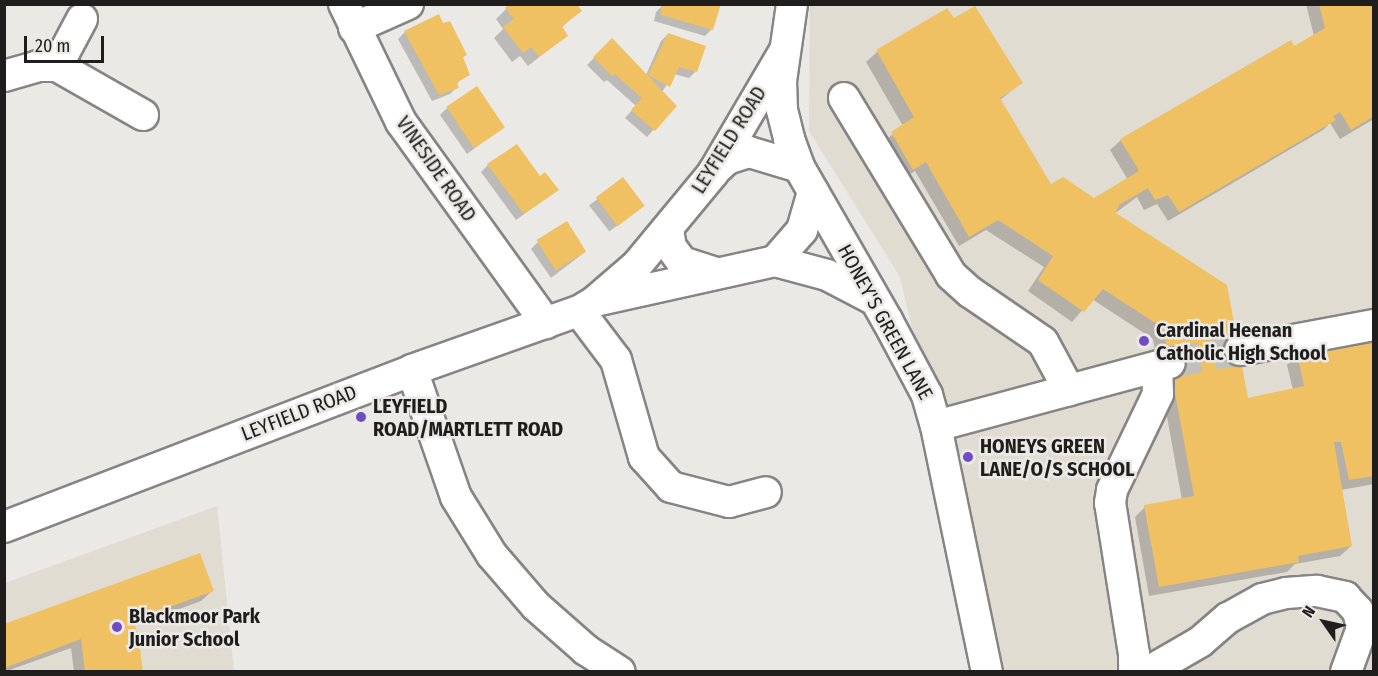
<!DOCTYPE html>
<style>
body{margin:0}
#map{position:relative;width:1378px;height:676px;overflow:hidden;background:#eae9e5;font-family:"Fira Sans Condensed",sans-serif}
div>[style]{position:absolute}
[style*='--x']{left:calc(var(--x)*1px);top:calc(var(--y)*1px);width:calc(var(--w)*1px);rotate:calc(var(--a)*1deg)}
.built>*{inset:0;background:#e1dcd2}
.shadow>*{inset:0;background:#0003;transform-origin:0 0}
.building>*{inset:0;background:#f0c163;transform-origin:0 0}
.minor-tunnel>*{height:30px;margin-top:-15px;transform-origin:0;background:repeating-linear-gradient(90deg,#c1c0bd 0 30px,transparent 0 45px)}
.roads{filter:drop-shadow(2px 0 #878583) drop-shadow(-2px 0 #878583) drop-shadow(0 2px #878583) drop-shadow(0 -2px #878583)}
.minor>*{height:30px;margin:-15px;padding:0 15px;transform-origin:15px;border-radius:15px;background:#fff}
.dots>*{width:16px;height:16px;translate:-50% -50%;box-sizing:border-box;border:3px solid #eae9e5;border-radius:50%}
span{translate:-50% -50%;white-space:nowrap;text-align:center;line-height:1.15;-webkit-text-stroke:5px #eae9e5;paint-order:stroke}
.street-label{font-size:20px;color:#1f1e1d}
.poi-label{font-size:20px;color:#1f1e1d;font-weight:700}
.left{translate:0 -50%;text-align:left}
.frame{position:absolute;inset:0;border:6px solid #1f1e1d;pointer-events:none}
.north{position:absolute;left:1294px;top:592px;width:60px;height:60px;-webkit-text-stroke:4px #eae9e5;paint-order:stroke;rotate:304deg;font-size:16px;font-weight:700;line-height:24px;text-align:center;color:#1f1e1d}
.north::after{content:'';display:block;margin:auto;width:21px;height:27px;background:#1f1e1d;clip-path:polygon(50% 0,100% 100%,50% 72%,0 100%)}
.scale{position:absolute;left:24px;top:36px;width:80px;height:27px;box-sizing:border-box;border:3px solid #1f1e1d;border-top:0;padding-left:8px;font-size:18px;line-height:21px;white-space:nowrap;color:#1f1e1d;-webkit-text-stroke:4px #eae9e5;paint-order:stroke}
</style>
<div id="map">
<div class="built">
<i style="clip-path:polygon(810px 5px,1373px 5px,1373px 671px,977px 671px,930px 405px,900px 277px,809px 131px)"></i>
<i style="clip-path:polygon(217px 506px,234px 671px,5px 672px,5px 583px)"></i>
</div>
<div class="shadow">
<i style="clip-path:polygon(671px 4px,720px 4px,712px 29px,705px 36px,654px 21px,656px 12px,663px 5px)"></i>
<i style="clip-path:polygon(1306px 4px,1374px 4px,1374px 119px,1340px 139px,1330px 123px,1323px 130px,1168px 221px,1157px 204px,1144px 210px,1137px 197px,1114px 214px,1246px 399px,1293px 390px,1287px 365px,1298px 354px,1374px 337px,1374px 484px,1341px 490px,1351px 546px,1340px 556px,1295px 564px,1287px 572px,1149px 596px,1135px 517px,1145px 507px,1182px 500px,1153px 339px,1092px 299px,1072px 322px,1028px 291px,1044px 267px,986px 230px,959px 246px,915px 171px,902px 179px,882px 143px,903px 126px,866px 62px,877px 52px,947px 10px,953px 20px,1021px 83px,1000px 100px,1051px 186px,1094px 200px,1128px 180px,1110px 150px,1121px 140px,1314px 36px)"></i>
<i style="clip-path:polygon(506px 9px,580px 11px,561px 28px,567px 35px,528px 66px,520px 56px,512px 62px,494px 38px,503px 29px,496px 19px)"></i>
<i style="clip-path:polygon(442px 24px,465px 55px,462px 59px,468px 74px,456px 84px,457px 87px,450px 94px,432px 101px,398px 39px,405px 32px)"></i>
<i style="clip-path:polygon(668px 34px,696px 71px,689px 78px,674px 74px,662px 92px,675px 106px,647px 137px,625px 118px,636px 106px,607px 80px,604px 82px,587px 65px,612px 40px,646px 75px,661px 41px)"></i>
<i style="clip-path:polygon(447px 108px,503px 127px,467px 154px,440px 115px)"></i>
<i style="clip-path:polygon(488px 165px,540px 178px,557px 190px,516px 220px,481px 172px)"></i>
<i style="left:623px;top:179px;width:33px;height:43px;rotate:52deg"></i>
<i style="clip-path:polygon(538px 242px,585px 252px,551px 278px,531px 249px)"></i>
<i style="clip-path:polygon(212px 591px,201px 601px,133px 626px,141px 672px,74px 672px,71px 648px,4px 672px,4px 625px)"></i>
</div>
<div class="building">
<i style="clip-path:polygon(509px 4px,577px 4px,582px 11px,562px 26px,568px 36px,539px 57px,531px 47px,523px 53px,503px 27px,514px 19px,505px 8px)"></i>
<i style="clip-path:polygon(662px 4px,675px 5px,721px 4px,713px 30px,661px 15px)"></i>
<i style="clip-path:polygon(1319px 4px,1374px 4px,1374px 116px,1351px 130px,1340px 112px,1333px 116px,1336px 120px,1179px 212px,1168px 195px,1155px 200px,1148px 188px,1119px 205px,1116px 213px,1227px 285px,1248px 398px,1304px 386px,1297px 353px,1374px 336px,1374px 476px,1349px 480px,1341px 442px,1334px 442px,1352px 546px,1298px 556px,1299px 562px,1159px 587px,1144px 505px,1194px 496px,1163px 328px,1103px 289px,1084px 312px,1038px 280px,1053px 256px,998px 220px,969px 237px,926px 162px,913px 170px,891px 132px,914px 117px,876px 50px,947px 8px,954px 18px,975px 6px,1023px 83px,1000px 98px,1051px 184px,1063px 177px,1094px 198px,1139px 171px,1120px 139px,1291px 40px,1294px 46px,1325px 28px)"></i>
<i style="clip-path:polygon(439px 14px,443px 23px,450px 21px,467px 55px,463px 57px,470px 75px,457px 82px,459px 88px,439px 95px,404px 31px)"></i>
<i style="clip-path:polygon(668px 33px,706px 46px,697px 72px,679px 67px,670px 87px,648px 75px)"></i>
<i style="clip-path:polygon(612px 38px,677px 106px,655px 131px,631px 110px,642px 98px,615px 74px,612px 76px,593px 57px)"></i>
<i style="left:477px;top:86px;width:50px;height:37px;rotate:56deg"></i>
<i style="clip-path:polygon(517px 144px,540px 176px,545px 172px,559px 190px,524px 214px,487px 164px)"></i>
<i style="left:623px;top:177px;width:36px;height:34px;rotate:53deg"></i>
<i style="left:567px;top:221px;width:36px;height:36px;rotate:58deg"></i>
<i style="clip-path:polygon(200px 553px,214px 591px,133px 620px,138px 634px,143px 672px,85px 672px,81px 639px,4px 668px,4px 624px)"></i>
</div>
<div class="minor-tunnel">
<i style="--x:1170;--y:363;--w:71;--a:-10.5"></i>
</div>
<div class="roads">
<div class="minor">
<i style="--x:344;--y:4;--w:131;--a:64.2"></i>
<i style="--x:401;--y:122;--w:248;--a:54.2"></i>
<i style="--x:792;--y:4;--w:78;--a:98.1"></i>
<i style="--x:781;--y:81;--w:29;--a:88"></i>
<i style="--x:782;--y:110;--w:30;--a:76"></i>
<i style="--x:789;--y:139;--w:30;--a:70"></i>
<i style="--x:799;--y:167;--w:177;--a:60.1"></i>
<i style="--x:887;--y:320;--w:85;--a:61.9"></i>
<i style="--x:927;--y:395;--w:32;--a:74"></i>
<i style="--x:936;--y:426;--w:251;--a:78.3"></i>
<i style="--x:82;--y:19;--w:53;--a:118"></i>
<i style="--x:57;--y:66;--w:99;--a:29.7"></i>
<i style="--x:354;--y:28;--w:59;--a:-24"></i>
<i style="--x:4;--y:76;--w:35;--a:-16"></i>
<i style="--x:38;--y:66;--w:19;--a:0"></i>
<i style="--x:844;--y:98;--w:207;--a:58.8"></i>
<i style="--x:951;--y:275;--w:25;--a:42"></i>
<i style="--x:970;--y:292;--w:88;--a:34.4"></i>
<i style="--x:1043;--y:342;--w:55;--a:61.6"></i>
<i style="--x:714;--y:171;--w:18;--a:-43"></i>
<i style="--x:727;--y:159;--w:23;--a:-18"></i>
<i style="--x:749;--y:152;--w:52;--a:16.7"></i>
<i style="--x:668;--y:229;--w:18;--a:81"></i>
<i style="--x:671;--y:247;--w:19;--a:54"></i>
<i style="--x:682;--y:262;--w:35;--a:18"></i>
<i style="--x:775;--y:261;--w:54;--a:15.1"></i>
<i style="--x:827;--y:275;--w:54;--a:27.5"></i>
<i style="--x:599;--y:300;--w:180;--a:-12.5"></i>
<i style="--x:775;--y:261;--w:41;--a:-48.9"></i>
<i style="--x:802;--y:230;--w:40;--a:-74"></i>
<i style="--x:579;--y:311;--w:61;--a:52.9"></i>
<i style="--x:616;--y:360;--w:101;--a:73.9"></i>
<i style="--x:644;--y:457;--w:40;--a:48"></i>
<i style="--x:671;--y:487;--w:60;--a:14.5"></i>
<i style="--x:729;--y:502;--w:38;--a:-15"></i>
<i style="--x:1240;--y:350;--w:136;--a:-10.6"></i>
<i style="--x:412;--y:370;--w:134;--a:70.9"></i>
<i style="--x:456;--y:497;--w:68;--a:58.2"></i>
<i style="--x:492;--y:555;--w:67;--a:49.2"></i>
<i style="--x:536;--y:606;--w:67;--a:41.3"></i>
<i style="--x:586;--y:650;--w:40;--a:32.9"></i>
<i style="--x:936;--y:426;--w:242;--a:-15.1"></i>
<i style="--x:4;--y:527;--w:437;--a:-21"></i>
<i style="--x:412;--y:370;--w:177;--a:-19.5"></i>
<i style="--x:579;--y:311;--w:17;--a:-31"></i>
<i style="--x:594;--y:302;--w:57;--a:-40.7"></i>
<i style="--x:637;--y:265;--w:119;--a:-50.4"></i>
<i style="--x:713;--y:173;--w:140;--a:-59.6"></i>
<i style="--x:1134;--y:672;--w:18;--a:-90"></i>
<i style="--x:1134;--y:654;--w:153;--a:-99"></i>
<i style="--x:1110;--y:503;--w:13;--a:-81"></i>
<i style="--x:1112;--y:490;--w:106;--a:-64.4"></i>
<i style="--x:1158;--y:394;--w:26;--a:-92"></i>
<i style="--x:1148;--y:672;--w:60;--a:-30"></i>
<i style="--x:1200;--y:642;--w:37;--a:-41"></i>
<i style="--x:1228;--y:618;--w:39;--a:-29"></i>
<i style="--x:1262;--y:599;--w:25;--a:-14"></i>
<i style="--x:1286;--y:593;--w:31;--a:-4"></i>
<i style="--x:1317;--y:591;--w:29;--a:12"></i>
<i style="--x:1345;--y:597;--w:19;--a:47"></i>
<i style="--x:1358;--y:611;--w:17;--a:77"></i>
<i style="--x:1362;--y:628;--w:47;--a:110"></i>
</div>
</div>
<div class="dots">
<i style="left:1144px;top:341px;background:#704bc4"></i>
<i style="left:361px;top:417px;background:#704bc4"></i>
<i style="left:968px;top:457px;background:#704bc4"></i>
<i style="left:117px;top:627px;background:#704bc4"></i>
</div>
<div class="street-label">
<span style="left:729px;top:140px;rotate:-58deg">LEYFIELD ROAD</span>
<span style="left:436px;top:169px;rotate:55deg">VINESIDE ROAD</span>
<span style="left:885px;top:322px;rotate:61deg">HONEY'S GREEN LANE</span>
<span style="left:299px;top:413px;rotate:-21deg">LEYFIELD ROAD</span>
</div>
<div class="poi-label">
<span class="left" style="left:1156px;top:342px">Cardinal Heenan<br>Catholic High School</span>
<span class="left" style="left:373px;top:418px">LEYFIELD<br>ROAD/MARTLETT ROAD</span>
<span class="left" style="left:980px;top:458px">HONEYS GREEN<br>LANE/O/S SCHOOL</span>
<span class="left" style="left:129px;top:628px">Blackmoor Park<br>Junior School</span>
</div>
<div class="frame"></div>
<div class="north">N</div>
<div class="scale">20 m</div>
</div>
